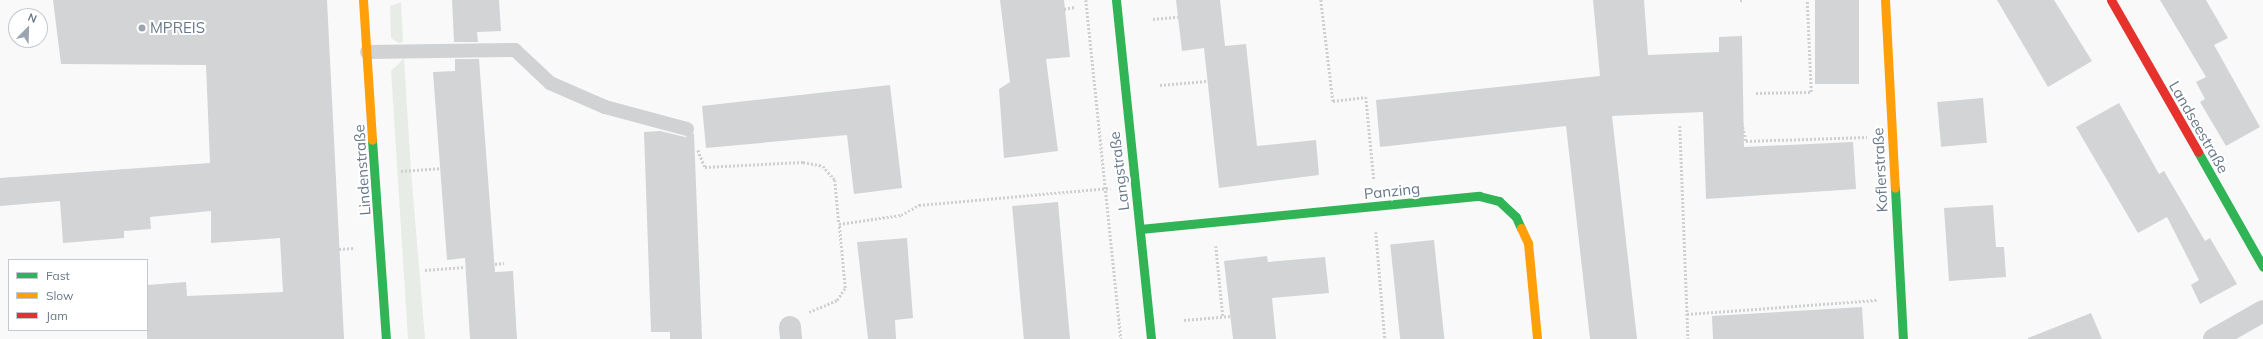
<!DOCTYPE html>
<meta charset="utf-8">
<style>
body{margin:0}
#map{position:relative;width:2263px;height:339px;overflow:hidden;background:#f9f9f9;font-family:Mulish,sans-serif}
div>[style]{position:absolute}
[style*='--x']{left:calc(var(--x)*1px);top:calc(var(--y)*1px);width:calc(var(--w)*1px);rotate:calc(var(--a)*1deg)}
.green>*{inset:0;background:#e8ece7}
.building>*{inset:0;background:#d2d4d5;transform-origin:0 0}
.path>*{height:2.5px;margin-top:-1.25px;transform-origin:0;background:repeating-linear-gradient(90deg,#cecfd0 0 2px,transparent 0 4px)}
.lane>*{height:14px;margin:-7px;padding:0 7px;transform-origin:7px;border-radius:7px;background:#d1d2d4}
.street>*{height:22px;margin:-11px;padding:0 11px;transform-origin:11px;border-radius:11px;background:#d1d2d4}
.fast>*{height:9px;margin:-4.5px;padding:0 4.5px;transform-origin:4.5px;border-radius:4.5px;background:#30b455}
.slow>*{height:9px;margin:-4.5px;padding:0 4.5px;transform-origin:4.5px;border-radius:4.5px;background:#ff9f0a}
.jam>*{height:9px;margin:-4.5px;padding:0 4.5px;transform-origin:4.5px;border-radius:4.5px;background:#e5322d}
.dots>*{width:11px;height:11px;translate:-50% -50%;box-sizing:border-box;border:2px solid #fff;border-radius:50%}
span{translate:-50% -50%;white-space:nowrap;text-align:center;line-height:1.15;-webkit-text-stroke:4px #fff;paint-order:stroke}
.poi-label{font-size:15px;color:#67788a}
.left{translate:0 -50%;text-align:left}
.street-label{font-size:15px;color:#67788a}
.legend{position:absolute;left:8px;top:259px;width:140px;height:72px;box-sizing:border-box;background:#fff;border:1px solid #c2c9d0;margin:0;padding:5px 7px;list-style:none;font-size:12px;color:#67788a}
.legend li{display:flex;align-items:center;gap:8px;height:20px}
.legend b{width:20px;border:1px solid #c2c9d0}
.north{position:absolute;left:8px;top:8px;width:40px;height:40px;box-sizing:border-box;background:#fff;border:1px solid #c2c9d0;border-radius:50%;rotate:23deg;font-size:11px;font-weight:700;line-height:16px;text-align:center;color:#67788a}
.north::after{content:'';display:block;margin:auto;width:14px;height:18px;background:#9aa5b1;clip-path:polygon(50% 0,100% 100%,50% 72%,0 100%)}
</style>
<div id="map">
<div class="green">
<i style="clip-path:polygon(401px 2px,403px 42px,398px 43px,391px 38px,390px 6px)"></i>
<i style="clip-path:polygon(404px 58px,411px 171px,425px 339px,408px 339px,391px 71px)"></i>
</div>
<div class="building">
<i style="clip-path:polygon(53px 0,327px 0,344px 339px,147px 339px,147px 285px,186px 282px,187px 296px,283px 292px,280px 238px,211px 243px,211px 211px,150px 217px,151px 229px,124px 231px,124px 238px,63px 243px,60px 201px,0 206px,0 178px,210px 163px,206px 65px,61px 64px)"></i>
<i style="clip-path:polygon(452px 0,499px 0,501px 31px,477px 32px,478px 42px,454px 42px)"></i>
<i style="clip-path:polygon(1000px 0,1064px 0,1070px 57px,1046px 59px,1058px 151px,1004px 158px,999px 89px,1010px 82px)"></i>
<i style="clip-path:polygon(1176px 0,1220px 0,1225px 46px,1246px 44px,1257px 146px,1316px 140px,1319px 175px,1219px 188px,1204px 48px,1182px 51px)"></i>
<i style="clip-path:polygon(1593px 0,1644px 0,1648px 55px,1719px 52px,1719px 37px,1742px 36px,1744px 147px,1853px 142px,1856px 189px,1706px 199px,1703px 112px,1612px 116px,1637px 339px,1590px 339px,1566px 126px,1380px 147px,1376px 100px,1600px 76px)"></i>
<i style="left:1815px;top:0;width:44px;height:84px"></i>
<i style="clip-path:polygon(1997px 0,2054px 0,2092px 61px,2048px 87px)"></i>
<i style="clip-path:polygon(2160px 0,2206px 0,2228px 38px,2214px 45px,2260px 127px,2226px 146px,2200px 102px,2205px 99px,2196px 82px,2206px 77px)"></i>
<i style="clip-path:polygon(455px 59px,479px 59px,495px 272px,513px 271px,517px 339px,470px 339px,465px 258px,447px 260px,433px 72px,455px 71px)"></i>
<i style="clip-path:polygon(890px 85px,902px 188px,854px 194px,847px 135px,706px 148px,702px 106px)"></i>
<i style="left:1983px;top:98px;width:45px;height:46px;rotate:85deg"></i>
<i style="clip-path:polygon(2119px 103px,2159px 174px,2164px 171px,2205px 241px,2210px 238px,2237px 284px,2200px 304px,2191px 285px,2199px 280px,2167px 217px,2138px 233px,2076px 127px)"></i>
<i style="clip-path:polygon(660px 131px,685px 137px,694px 133px,702px 339px,670px 339px,670px 332px,651px 332px,644px 132px)"></i>
<i style="left:1058px;top:202px;width:138px;height:46px;rotate:85deg"></i>
<i style="clip-path:polygon(1993px 205px,1996px 247px,2004px 247px,2006px 277px,1949px 281px,1944px 208px)"></i>
<i style="clip-path:polygon(907px 238px,913px 318px,895px 320px,896px 339px,868px 339px,857px 242px)"></i>
<i style="left:1434px;top:240px;width:100px;height:44px;rotate:84deg"></i>
<i style="clip-path:polygon(1267px 256px,1268px 262px,1325px 257px,1329px 293px,1272px 298px,1276px 339px,1233px 339px,1224px 261px)"></i>
<i style="clip-path:polygon(1862px 307px,1864px 339px,1713px 339px,1712px 316px)"></i>
<i style="clip-path:polygon(2091px 313px,2102px 339px,2028px 339px,2028px 338px)"></i>
</div>
<div class="path">
<i style="--x:1086;--y:0;--w:341;--a:84.1"></i>
<i style="--x:1321;--y:0;--w:102;--a:83.2"></i>
<i style="--x:1333;--y:101;--w:33;--a:-7"></i>
<i style="--x:1366;--y:97;--w:83;--a:84.5"></i>
<i style="--x:1740;--y:1;--w:2;--a:-27"></i>
<i style="--x:1064;--y:9;--w:11;--a:-10"></i>
<i style="--x:1153;--y:19;--w:25;--a:-5"></i>
<i style="--x:1160;--y:85;--w:47;--a:-4.9"></i>
<i style="--x:1756;--y:93;--w:55;--a:-1"></i>
<i style="--x:1811;--y:92;--w:92;--a:-92.5"></i>
<i style="--x:1742;--y:123;--w:18;--a:77"></i>
<i style="--x:1746;--y:141;--w:121;--a:-1.9"></i>
<i style="--x:1680;--y:126;--w:213;--a:87.8"></i>
<i style="--x:698;--y:150;--w:18;--a:68"></i>
<i style="--x:705;--y:167;--w:98;--a:-2.9"></i>
<i style="--x:803;--y:162;--w:20;--a:11"></i>
<i style="--x:823;--y:166;--w:18;--a:49"></i>
<i style="--x:835;--y:180;--w:44;--a:84.8"></i>
<i style="--x:401;--y:171;--w:39;--a:-4"></i>
<i style="--x:1376;--y:232;--w:107;--a:85.2"></i>
<i style="--x:1216;--y:246;--w:70;--a:84.3"></i>
<i style="--x:339;--y:249;--w:16;--a:-4"></i>
<i style="--x:495;--y:264;--w:9;--a:-6"></i>
<i style="--x:425;--y:270;--w:40;--a:-4.3"></i>
<i style="--x:809;--y:312;--w:30;--a:-23"></i>
<i style="--x:837;--y:300;--w:14;--a:-56"></i>
<i style="--x:845;--y:288;--w:64;--a:-95.4"></i>
<i style="--x:839;--y:224;--w:63;--a:-8.3"></i>
<i style="--x:901;--y:215;--w:21;--a:-29"></i>
<i style="--x:919;--y:205;--w:192;--a:-5.1"></i>
<i style="--x:1687;--y:314;--w:190;--a:-4.2"></i>
<i style="--x:1184;--y:320;--w:47;--a:-4.9"></i>
</div>
<div class="lane">
<i style="--x:367;--y:52;--w:148;--a:-0.8"></i>
<i style="--x:515;--y:50;--w:48;--a:43.3"></i>
<i style="--x:550;--y:83;--w:60;--a:23.6"></i>
<i style="--x:605;--y:107;--w:85;--a:15"></i>
</div>
<div class="street">
<i style="--x:790;--y:327;--w:12;--a:85"></i>
<i style="--x:2214;--y:339;--w:56;--a:-29.7"></i>
</div>
<div class="fast">
<i style="--x:1116;--y:0;--w:341;--a:84.1"></i>
<i style="--x:372;--y:140;--w:199;--a:86"></i>
<i style="--x:2198;--y:152;--w:132;--a:60.5"></i>
<i style="--x:1895;--y:188;--w:151;--a:87"></i>
<i style="--x:1140;--y:229;--w:341;--a:-5.6"></i>
<i style="--x:1479;--y:196;--w:21;--a:14"></i>
<i style="--x:1499;--y:201;--w:23;--a:43"></i>
<i style="--x:1516;--y:217;--w:12;--a:66"></i>
</div>
<div class="slow">
<i style="--x:363;--y:0;--w:140;--a:86.3"></i>
<i style="--x:1885;--y:0;--w:188;--a:87"></i>
<i style="--x:1521;--y:228;--w:17;--a:65"></i>
<i style="--x:1528;--y:243;--w:96;--a:84.6"></i>
</div>
<div class="jam">
<i style="--x:2111;--y:0;--w:175;--a:60.2"></i>
</div>
<div class="dots">
<i style="left:142px;top:28px;background:#9aa5b1"></i>
</div>
<div class="poi-label">
<span class="left" style="left:150px;top:28px">MPREIS</span>
</div>
<div class="street-label">
<span style="left:2199px;top:127px;rotate:60deg">Landseestraße</span>
<span style="left:362px;top:170px;rotate:-94deg">Lindenstraße</span>
<span style="left:1880px;top:170px;rotate:-93deg">Koflerstraße</span>
<span style="left:1119px;top:171px;rotate:-97deg">Langstraße</span>
<span style="left:1392px;top:191px;rotate:-6deg">Panzing</span>
</div>
<ul class="legend">
<li><b style="height:5px;background:#30b455"></b>Fast</li>
<li><b style="height:5px;background:#ff9f0a"></b>Slow</li>
<li><b style="height:5px;background:#e5322d"></b>Jam</li>
</ul>
<div class="north">N</div>
</div>
